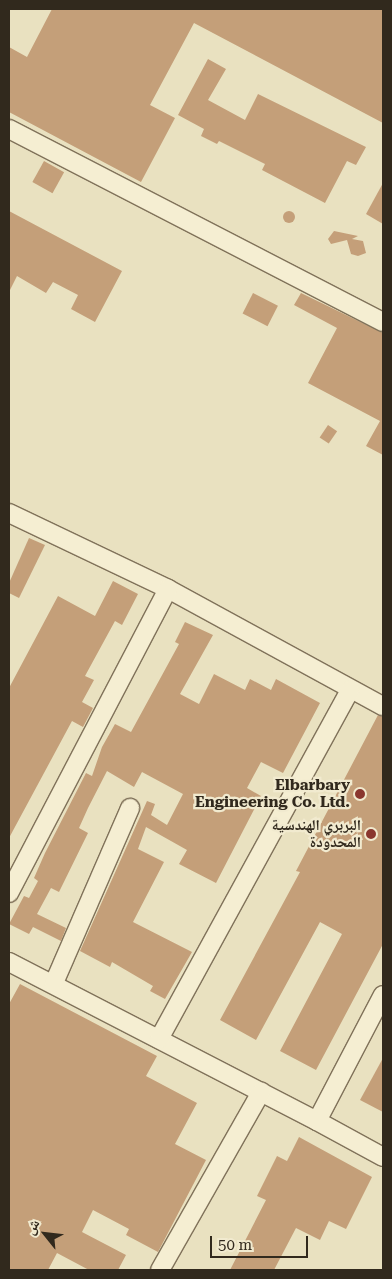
<!DOCTYPE html>
<meta charset="utf-8">
<style>
body{margin:0}
#map{position:relative;width:392px;height:1279px;overflow:hidden;background:#e9e1c0;font-family:"Roboto Serif","Noto Naskh Arabic",serif}
div>[style]{position:absolute}
[style*='--x']{left:calc(var(--x)*1px);top:calc(var(--y)*1px);width:calc(var(--w)*1px);rotate:calc(var(--a)*1deg)}
.building>*{inset:0;background:#c49f79;transform-origin:0 0}
.round{border-radius:50%}
.roads{filter:drop-shadow(1px 0 #80725a) drop-shadow(-1px 0 #80725a) drop-shadow(0 1px #80725a) drop-shadow(0 -1px #80725a)}
.minor>*{height:18px;margin:-9px;padding:0 9px;transform-origin:9px;border-radius:9px;background:#f5eed2}
.dots>*{width:14px;height:14px;translate:-50% -50%;box-sizing:border-box;border:2px solid #f1eacf;border-radius:50%}
span{translate:-50% -50%;white-space:nowrap;text-align:center;line-height:1.15;-webkit-text-stroke:4.5px #f1eacf;paint-order:stroke}
.poi-label{font-size:15px;color:#31291d;font-weight:700}
.right{translate:-100% -50%;text-align:right}
.frame{position:absolute;inset:0;border:10px solid #31291d;pointer-events:none}
.north{position:absolute;left:20px;top:1209px;width:50px;height:50px;-webkit-text-stroke:4px #f1eacf;paint-order:stroke;rotate:299deg;font-size:14px;font-weight:700;line-height:20px;text-align:center;color:#31291d}
.north::after{content:'';display:block;margin:auto;width:18px;height:22px;background:#31291d;clip-path:polygon(50% 0,100% 100%,50% 72%,0 100%)}
.scale{position:absolute;left:210px;top:1236px;width:98px;height:22px;box-sizing:border-box;border:2px solid #31291d;border-top:0;padding-left:6px;font-size:15px;line-height:18px;white-space:nowrap;color:#31291d;-webkit-text-stroke:4px #f1eacf;paint-order:stroke}
</style>
<div id="map">
<div class="building">
<i style="clip-path:polygon(52px 9px,383px 9px,383px 123px,194px 23px,150px 105px,175px 118px,141px 182px,9px 112px,9px 47px,27px 57px)"></i>
<i style="clip-path:polygon(208px 59px,226px 69px,208px 100px,245px 120px,258px 94px,366px 147px,356px 165px,347px 161px,325px 203px,262px 170px,265px 164px,219px 141px,217px 144px,201px 136px,204px 129px,178px 115px)"></i>
<i style="left:44px;top:161px;width:23px;height:24px;rotate:29deg"></i>
<i style="clip-path:polygon(383px 183px,383px 224px,366px 214px)"></i>
<i class="round" style="left:283px;top:211px;width:12px;height:12px"></i>
<i style="clip-path:polygon(9px 211px,122px 271px,95px 322px,71px 309px,78px 295px,53px 282px,46px 293px,17px 276px,9px 292px)"></i>
<i style="clip-path:polygon(334px 231px,358px 236px,352px 239px,363px 241px,366px 253px,358px 256px,351px 254px,347px 240px,331px 244px,328px 239px)"></i>
<i style="left:253px;top:293px;width:28px;height:23px;rotate:27deg"></i>
<i style="clip-path:polygon(301px 293px,383px 333px,383px 455px,366px 446px,380px 421px,308px 383px,337px 328px,294px 305px)"></i>
<i style="left:328px;top:425px;width:11px;height:15px;rotate:34deg"></i>
<i style="clip-path:polygon(29px 538px,45px 545px,19px 598px,9px 593px,9px 583px)"></i>
<i style="clip-path:polygon(113px 581px,138px 594px,122px 625px,115px 621px,85px 676px,94px 680px,82px 702px,93px 708px,83px 727px,72px 721px,9px 838px,9px 688px,58px 596px,95px 616px)"></i>
<i style="clip-path:polygon(185px 622px,213px 635px,180px 694px,199px 704px,214px 674px,245px 690px,250px 679px,271px 690px,276px 679px,320px 703px,283px 773px,261px 762px,247px 788px,261px 796px,216px 883px,179px 864px,187px 850px,146px 827px,138px 849px,164px 862px,133px 922px,192px 952px,165px 999px,150px 991px,153px 986px,112px 962px,110px 967px,80px 951px,147px 801px,155px 804px,151px 815px,167px 825px,183px 794px,142px 772px,134px 787px,107px 771px,88px 808px,79px 828px,88px 833px,59px 892px,51px 888px,37px 914px,66px 928px,61px 941px,33px 927px,29px 934px,9px 924px,24px 896px,29px 898px,38px 881px,34px 878px,45px 853px,86px 773px,92px 776px,102px 747px,115px 724px,131px 732px,179px 644px,175px 642px)"></i>
<i style="clip-path:polygon(378px 715px,383px 717px,383px 944px,316px 1070px,280px 1051px,342px 934px,320px 922px,256px 1040px,220px 1020px,300px 872px,296px 871px)"></i>
<i style="clip-path:polygon(20px 984px,157px 1056px,146px 1076px,197px 1103px,175px 1144px,206px 1160px,158px 1252px,126px 1235px,129px 1229px,93px 1210px,82px 1232px,126px 1255px,118px 1270px,89px 1270px,57px 1253px,48px 1270px,9px 1270px,9px 1004px)"></i>
<i style="clip-path:polygon(383px 1058px,383px 1112px,360px 1100px)"></i>
<i style="clip-path:polygon(299px 1137px,372px 1177px,346px 1229px,329px 1221px,320px 1240px,296px 1228px,274px 1270px,230px 1270px,266px 1200px,257px 1196px,277px 1156px,287px 1161px)"></i>
</div>
<div class="roads">
<div class="minor">
<i style="--x:9;--y:129;--w:421;--a:27.3"></i>
<i style="--x:9;--y:513;--w:176;--a:25.5"></i>
<i style="--x:168;--y:589;--w:245;--a:28.6"></i>
<i style="--x:9;--y:893;--w:343;--a:-62.4"></i>
<i style="--x:9;--y:962;--w:347;--a:27.3"></i>
<i style="--x:317;--y:1121;--w:142;--a:-62.4"></i>
<i style="--x:54;--y:983;--w:191;--a:-66.5"></i>
<i style="--x:159;--y:1039;--w:398;--a:-61.3"></i>
<i style="--x:317;--y:1121;--w:75;--a:28.6"></i>
<i style="--x:160;--y:1270;--w:205;--a:-60.4"></i>
</div>
</div>
<div class="dots">
<i style="left:360px;top:794px;background:#8a372f"></i>
<i style="left:371px;top:834px;background:#8a372f"></i>
</div>
<div class="poi-label">
<span class="right" style="left:350px;top:794px">Elbarbary<br>Engineering Co. Ltd.</span>
<span class="right" style="left:361px;top:834px">البربري الهندسية<br>المحدودة</span>
</div>
<div class="frame"></div>
<div class="north">ش</div>
<div class="scale">50 m</div>
</div>
